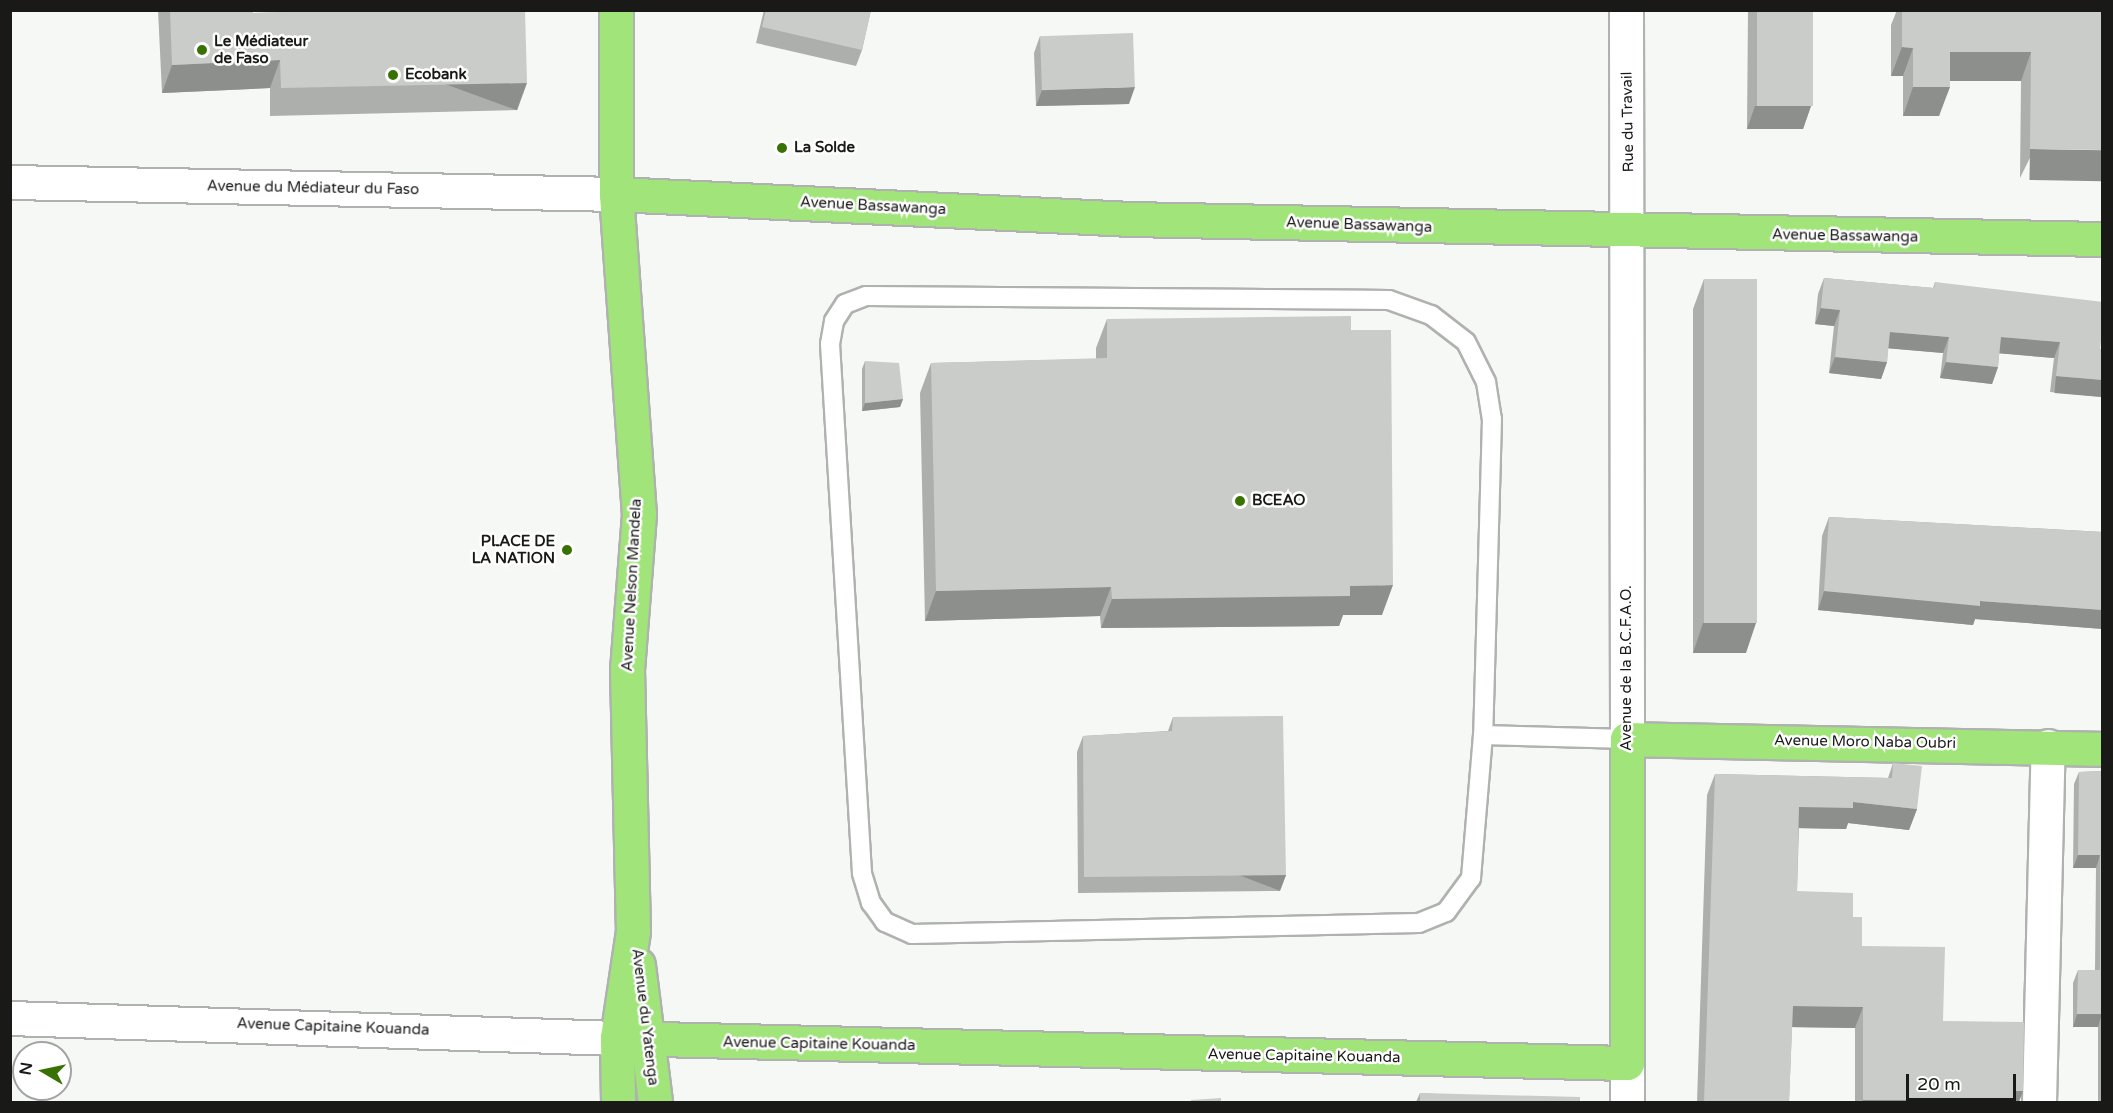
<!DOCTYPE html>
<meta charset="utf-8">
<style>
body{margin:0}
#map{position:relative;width:2113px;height:1113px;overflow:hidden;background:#f5f8f4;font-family:"Varela Round",sans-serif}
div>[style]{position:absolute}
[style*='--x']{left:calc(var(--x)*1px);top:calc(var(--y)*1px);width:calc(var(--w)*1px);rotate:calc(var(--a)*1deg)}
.roads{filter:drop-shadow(2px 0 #afb2ae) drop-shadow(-2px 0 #afb2ae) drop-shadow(0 2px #afb2ae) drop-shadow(0 -2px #afb2ae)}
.lane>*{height:18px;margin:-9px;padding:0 9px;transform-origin:9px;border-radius:9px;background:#fff}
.street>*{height:33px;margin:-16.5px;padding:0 16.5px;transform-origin:16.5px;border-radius:16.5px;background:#fff}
.secondary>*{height:33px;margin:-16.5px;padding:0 16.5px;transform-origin:16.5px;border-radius:16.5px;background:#fff}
.highway>*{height:33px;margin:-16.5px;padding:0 16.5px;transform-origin:16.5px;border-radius:16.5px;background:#a0e47a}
.wall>*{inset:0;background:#adafac}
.shaded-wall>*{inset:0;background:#8d8f8c;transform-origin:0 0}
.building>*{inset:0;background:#c9ccc8;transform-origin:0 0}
.dots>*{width:16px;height:16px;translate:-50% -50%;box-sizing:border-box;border:3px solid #fff;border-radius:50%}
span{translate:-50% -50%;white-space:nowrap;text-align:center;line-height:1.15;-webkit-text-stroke:5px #fff;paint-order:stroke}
.poi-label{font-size:15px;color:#191a18;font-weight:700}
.left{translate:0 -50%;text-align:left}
.right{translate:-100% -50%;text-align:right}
.street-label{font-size:15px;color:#191a18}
.frame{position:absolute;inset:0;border:12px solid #191a18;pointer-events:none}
.north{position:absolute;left:12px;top:1041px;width:60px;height:60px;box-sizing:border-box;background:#fff;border:2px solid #a3a3a3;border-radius:50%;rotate:279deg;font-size:16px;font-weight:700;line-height:24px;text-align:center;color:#191a18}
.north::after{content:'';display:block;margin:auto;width:21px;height:27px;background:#387202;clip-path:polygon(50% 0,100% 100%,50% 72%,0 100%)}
.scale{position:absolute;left:1906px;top:1074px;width:110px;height:27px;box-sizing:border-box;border:3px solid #191a18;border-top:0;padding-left:8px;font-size:18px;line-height:21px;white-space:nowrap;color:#191a18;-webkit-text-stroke:4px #fff;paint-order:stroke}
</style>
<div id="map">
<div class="roads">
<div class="lane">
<i style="--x:866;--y:296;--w:523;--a:0.44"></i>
<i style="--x:1389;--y:300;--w:45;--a:19.7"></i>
<i style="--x:1431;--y:315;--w:44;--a:37.6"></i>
<i style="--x:1466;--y:342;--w:45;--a:63.4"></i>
<i style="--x:1486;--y:382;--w:37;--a:81"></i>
<i style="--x:1492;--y:419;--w:316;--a:91.6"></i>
<i style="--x:1483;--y:735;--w:144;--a:94.8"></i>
<i style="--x:1471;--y:878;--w:42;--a:126.3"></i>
<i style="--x:1446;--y:912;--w:29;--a:158"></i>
<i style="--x:1419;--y:923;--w:507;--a:178.76"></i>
<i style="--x:912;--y:934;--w:30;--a:-156"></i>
<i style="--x:885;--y:922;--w:24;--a:-126"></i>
<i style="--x:871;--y:903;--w:31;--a:-107"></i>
<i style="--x:862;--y:873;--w:530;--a:-93.46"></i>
<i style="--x:830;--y:344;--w:23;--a:-80"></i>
<i style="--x:834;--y:321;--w:20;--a:-57"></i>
<i style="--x:845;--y:304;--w:22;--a:-21"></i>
<i style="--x:1483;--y:735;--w:144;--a:1.6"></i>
</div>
<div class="street">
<i style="--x:1626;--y:10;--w:729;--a:89.92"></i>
<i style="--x:10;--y:182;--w:606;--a:1.13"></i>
<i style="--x:1627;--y:1063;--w:39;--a:90"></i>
<i style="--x:2039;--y:1102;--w:356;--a:-88.6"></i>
</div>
<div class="secondary">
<i style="--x:10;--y:1018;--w:607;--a:1.89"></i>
</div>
<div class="highway">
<i style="--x:616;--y:10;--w:184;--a:90"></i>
<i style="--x:616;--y:194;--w:321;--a:85.9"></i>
<i style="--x:639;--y:514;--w:155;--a:94.4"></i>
<i style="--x:627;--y:669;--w:262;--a:88.7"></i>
<i style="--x:633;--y:931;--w:108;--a:98.5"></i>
<i style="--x:617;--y:1038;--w:64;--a:89.1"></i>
<i style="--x:616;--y:194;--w:515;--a:2.78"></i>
<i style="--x:1130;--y:219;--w:972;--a:1.18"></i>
<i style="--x:638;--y:965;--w:138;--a:82.9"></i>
<i style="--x:617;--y:1038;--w:1010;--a:1.42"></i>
<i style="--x:1627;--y:1063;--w:324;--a:-90"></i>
<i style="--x:1627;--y:739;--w:475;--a:1.2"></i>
</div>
</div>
<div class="wall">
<i style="clip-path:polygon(158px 10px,253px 10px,253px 13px,338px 11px,338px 10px,525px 10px,517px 110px,270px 116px,270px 88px,162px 93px)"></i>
<i style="clip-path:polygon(764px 10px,871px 10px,862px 50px,856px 66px,756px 43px)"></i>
<i style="clip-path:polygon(1748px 10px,1813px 10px,1811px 106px,1803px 129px,1747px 129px)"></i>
<i style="clip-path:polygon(1897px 10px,2103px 10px,2020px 178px,2021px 81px,1950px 81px,1939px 116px,1903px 116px,1903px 76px,1891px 76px,1891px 25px)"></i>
<i style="clip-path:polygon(1040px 36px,1129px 104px,1036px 106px,1034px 53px)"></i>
<i style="clip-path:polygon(1824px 278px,1933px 288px,1935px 282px,2103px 350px,2103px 397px,2050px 392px,2054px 358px,1999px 353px,1998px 367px,1992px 384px,1940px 378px,1943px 353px,1888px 348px,1887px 362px,1881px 379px,1829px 373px,1834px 326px,1815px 324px,1818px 294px)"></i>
<i style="clip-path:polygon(1704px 279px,1746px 653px,1693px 653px,1693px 309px)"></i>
<i style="clip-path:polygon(1107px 319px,1351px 330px,1382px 615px,1343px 615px,1339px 626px,1101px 628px,1100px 616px,925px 621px,920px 393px,931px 363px,1096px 359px,1096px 348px)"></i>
<i style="clip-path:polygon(865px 361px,903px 399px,900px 407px,862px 411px,862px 369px)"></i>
<i style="clip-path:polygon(1829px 517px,2103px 532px,2103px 629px,1975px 619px,1973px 625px,1818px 610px,1822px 536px)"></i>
<i style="clip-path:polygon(1173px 717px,1286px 875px,1280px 891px,1078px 893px,1077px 752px,1083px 736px,1168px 731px)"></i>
<i style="clip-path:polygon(1893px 763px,1917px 809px,1909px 830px,1848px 823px,1846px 829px,1799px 828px,1797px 891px,1853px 917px,1862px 946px,1943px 1021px,2019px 1102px,1855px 1102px,1855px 1028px,1792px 1027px,1789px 1102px,1697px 1102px,1707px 795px,1715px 774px,1888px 778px)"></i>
<i style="clip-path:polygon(2103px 771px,2103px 1102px,2098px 1102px,2098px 1027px,2073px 1027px,2073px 983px,2078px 970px,2095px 970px,2096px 868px,2073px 868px,2074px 784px,2079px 772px)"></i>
<i style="clip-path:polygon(1420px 1093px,1580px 1102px,1416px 1102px)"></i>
</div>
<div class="shaded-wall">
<i style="clip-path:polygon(1902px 47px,1913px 48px,1903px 76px,1891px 76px)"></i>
<i style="clip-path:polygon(1950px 52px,2031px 52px,2021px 81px,1939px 81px)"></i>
<i style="clip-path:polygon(280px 60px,270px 88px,162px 93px,172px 65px)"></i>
<i style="left:527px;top:83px;width:29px;height:246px;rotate:110deg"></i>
<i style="clip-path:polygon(1135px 87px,1129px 104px,1036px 106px,1042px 90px)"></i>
<i style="clip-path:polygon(1913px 87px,1950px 87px,1939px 116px,1903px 116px)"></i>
<i style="clip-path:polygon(1755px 106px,1811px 106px,1803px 129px,1747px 129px)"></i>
<i style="left:2030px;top:149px;width:73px;height:31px;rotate:1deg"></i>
<i style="clip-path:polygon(1821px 308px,1840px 310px,1834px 326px,1815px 324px)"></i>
<i style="clip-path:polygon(1890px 332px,1949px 337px,1943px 353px,1884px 348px)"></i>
<i style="clip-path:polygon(2001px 337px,2060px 342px,2054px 358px,1995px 353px)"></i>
<i style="clip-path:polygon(1835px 357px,1887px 362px,1881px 379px,1829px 373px)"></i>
<i style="clip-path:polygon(1946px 362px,1998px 367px,1992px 384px,1940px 378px)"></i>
<i style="left:2056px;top:376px;width:47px;height:17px;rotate:5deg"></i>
<i style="clip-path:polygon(903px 399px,900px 407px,862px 411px,865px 403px)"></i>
<i style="clip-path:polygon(1393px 585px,1382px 615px,1343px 615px,1339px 626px,1101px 628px,1112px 599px,1350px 586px)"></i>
<i style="clip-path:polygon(1111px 587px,1100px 616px,925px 621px,936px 591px)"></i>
<i style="clip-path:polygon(1824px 591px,1980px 601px,2103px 610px,2103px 629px,1975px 619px,1973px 625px,1818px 610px)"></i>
<i style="clip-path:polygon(1703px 623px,1756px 623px,1746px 653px,1693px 653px)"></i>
<i style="clip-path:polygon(1853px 802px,1917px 809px,1909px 830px,1848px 823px,1846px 829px,1792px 828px,1799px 807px)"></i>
<i style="clip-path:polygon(2078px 855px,2100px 855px,2096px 868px,2073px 868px)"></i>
<i style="left:1286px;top:875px;width:17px;height:202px;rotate:111deg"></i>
<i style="clip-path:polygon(1793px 1006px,1863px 1007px,1855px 1028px,1785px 1027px)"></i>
<i style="clip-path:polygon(2077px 1014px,2102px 1014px,2098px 1027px,2073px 1027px)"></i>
<i style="clip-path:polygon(2014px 1091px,2023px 1091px,2019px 1102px,1862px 1102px,1863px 1100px)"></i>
</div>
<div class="building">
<i style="clip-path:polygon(170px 10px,253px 10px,253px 13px,348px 10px,525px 10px,527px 83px,281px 88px,280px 60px,172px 65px)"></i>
<i style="clip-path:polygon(766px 10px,871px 10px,862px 50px,762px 27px)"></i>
<i style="left:1757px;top:10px;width:56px;height:96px"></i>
<i style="clip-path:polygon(1902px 10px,2103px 10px,2103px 150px,2030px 149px,2031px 52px,1950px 52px,1950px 87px,1913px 87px,1913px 48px,1902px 47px)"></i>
<i style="left:1133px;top:33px;width:54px;height:93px;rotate:88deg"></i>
<i style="clip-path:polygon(1824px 278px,1934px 288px,1935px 282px,2103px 302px,2103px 326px,2100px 349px,2103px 350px,2103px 380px,2056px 376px,2060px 342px,2001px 337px,1998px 367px,1946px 362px,1949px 337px,1890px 332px,1887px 362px,1835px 357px,1840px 310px,1821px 308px)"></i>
<i style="left:1704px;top:279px;width:53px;height:344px"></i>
<i style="clip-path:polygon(1351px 316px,1351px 330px,1391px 330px,1393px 585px,1350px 586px,1350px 596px,1112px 599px,1111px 587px,936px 591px,931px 363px,1107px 358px,1107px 319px)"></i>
<i style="clip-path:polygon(865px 361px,899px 363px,903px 399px,865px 403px)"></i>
<i style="clip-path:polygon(1829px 517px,2103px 532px,2103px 610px,1980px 601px,1980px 606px,1824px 591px)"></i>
<i style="clip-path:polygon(1283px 716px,1286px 875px,1084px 877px,1083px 736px,1172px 731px,1173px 717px)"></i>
<i style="clip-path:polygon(1893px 763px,1922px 766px,1917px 809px,1853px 802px,1853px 808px,1799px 807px,1797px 891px,1853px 893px,1853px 917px,1862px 917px,1862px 946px,1945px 947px,1943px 1021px,2024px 1022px,2023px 1091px,2014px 1091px,2014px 1100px,1863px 1100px,1863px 1007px,1793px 1006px,1789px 1102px,1704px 1102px,1715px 774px,1892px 778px)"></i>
<i style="clip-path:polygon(2103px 771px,2103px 1101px,2102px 1101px,2102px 1014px,2077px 1014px,2078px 970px,2100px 970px,2100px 855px,2078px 855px,2079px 772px)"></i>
<i style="clip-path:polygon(1420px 1093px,1580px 1097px,1580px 1102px,1420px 1102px)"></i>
<i style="clip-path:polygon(1221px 1098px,1221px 1102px,1191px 1102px,1191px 1100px)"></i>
</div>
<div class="dots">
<i style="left:202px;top:50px;background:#387202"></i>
<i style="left:393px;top:75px;background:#387202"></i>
<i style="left:782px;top:148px;background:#387202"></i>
<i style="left:1240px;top:501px;background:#387202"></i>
<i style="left:567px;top:550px;background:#387202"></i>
</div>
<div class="poi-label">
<span class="left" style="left:214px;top:50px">Le Médiateur<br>de Faso</span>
<span class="left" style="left:405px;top:75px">Ecobank</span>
<span class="left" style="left:794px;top:148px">La Solde</span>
<span class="left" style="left:1252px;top:501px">BCEAO</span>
<span class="right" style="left:555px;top:550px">PLACE DE<br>LA NATION</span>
</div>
<div class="street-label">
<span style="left:1628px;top:122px;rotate:-91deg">Rue du Travail</span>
<span style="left:313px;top:188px;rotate:1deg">Avenue du Médiateur du Faso</span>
<span style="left:873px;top:206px;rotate:3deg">Avenue Bassawanga</span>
<span style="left:1359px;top:225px;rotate:2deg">Avenue Bassawanga</span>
<span style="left:1845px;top:236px;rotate:1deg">Avenue Bassawanga</span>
<span style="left:632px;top:585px;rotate:-87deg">Avenue Nelson Mandela</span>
<span style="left:1627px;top:668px;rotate:-90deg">Avenue de la B.C.F.A.O.</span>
<span style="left:1865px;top:742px;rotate:1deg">Avenue Moro Naba Oubri</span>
<span style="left:645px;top:1017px;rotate:83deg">Avenue du Yatenga</span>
<span style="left:333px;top:1027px;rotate:2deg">Avenue Capitaine Kouanda</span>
<span style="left:819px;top:1044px;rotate:1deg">Avenue Capitaine Kouanda</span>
<span style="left:1304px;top:1056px;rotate:1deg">Avenue Capitaine Kouanda</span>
</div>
<div class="frame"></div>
<div class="north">N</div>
<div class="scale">20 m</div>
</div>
